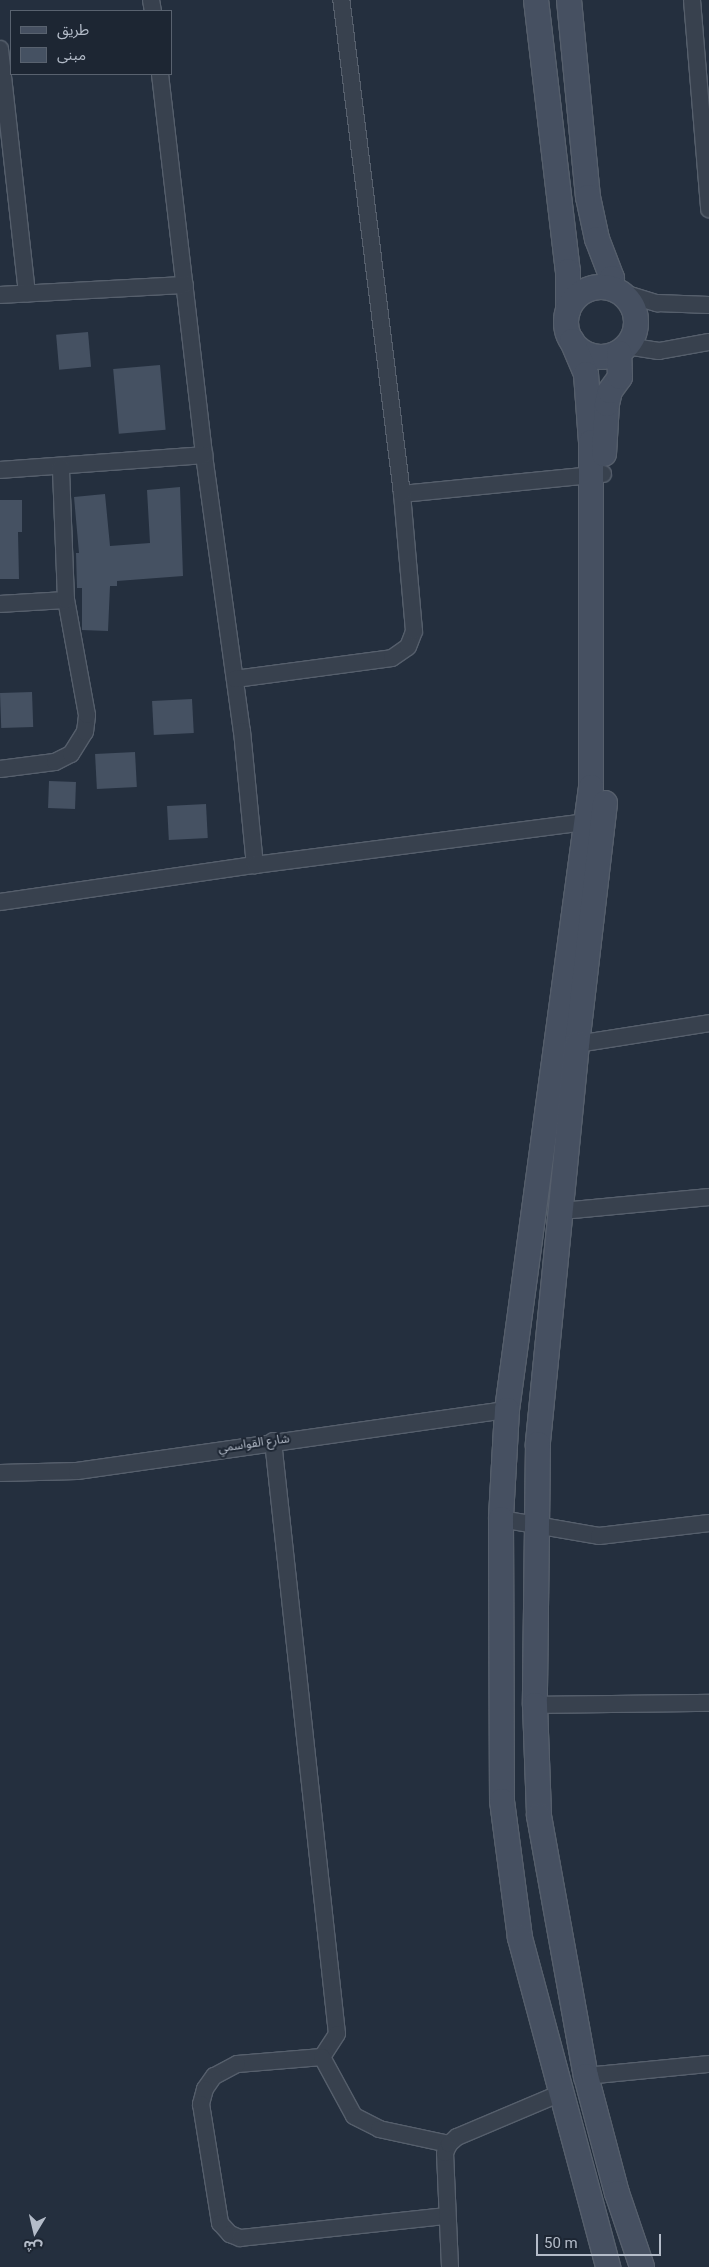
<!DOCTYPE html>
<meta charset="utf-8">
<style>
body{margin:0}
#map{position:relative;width:709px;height:2267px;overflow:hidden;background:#242f3e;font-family:Roboto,"Noto Sans Arabic",sans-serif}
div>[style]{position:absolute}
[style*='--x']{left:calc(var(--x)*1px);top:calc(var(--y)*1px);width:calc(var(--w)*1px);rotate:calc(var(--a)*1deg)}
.building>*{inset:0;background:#455162;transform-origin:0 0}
.roads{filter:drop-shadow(1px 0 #565f6c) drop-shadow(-1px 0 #565f6c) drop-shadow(0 1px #565f6c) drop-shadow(0 -1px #565f6c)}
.minor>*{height:16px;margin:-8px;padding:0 8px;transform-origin:8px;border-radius:8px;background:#38414e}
.secondary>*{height:24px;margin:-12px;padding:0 12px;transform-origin:12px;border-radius:12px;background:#465061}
.secondary>.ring{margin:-12px;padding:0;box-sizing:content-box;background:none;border:24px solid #465061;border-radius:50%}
span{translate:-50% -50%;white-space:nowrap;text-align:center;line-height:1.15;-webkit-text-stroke:4px #1d2633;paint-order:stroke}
.street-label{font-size:12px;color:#b4bcc9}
.legend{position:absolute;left:10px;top:10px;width:162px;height:65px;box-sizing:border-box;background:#1d2633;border:1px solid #59626f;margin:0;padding:6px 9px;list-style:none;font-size:15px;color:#b4bcc9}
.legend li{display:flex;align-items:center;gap:10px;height:25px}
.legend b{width:25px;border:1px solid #59626f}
.north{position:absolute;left:10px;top:2207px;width:50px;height:50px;-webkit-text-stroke:4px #1d2633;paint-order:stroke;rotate:189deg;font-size:14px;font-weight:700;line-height:20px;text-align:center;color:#b4bcc9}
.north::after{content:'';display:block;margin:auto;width:18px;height:22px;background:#b4bcc9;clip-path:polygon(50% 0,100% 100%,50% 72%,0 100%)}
.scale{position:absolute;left:536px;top:2234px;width:125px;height:22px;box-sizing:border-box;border:2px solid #b4bcc9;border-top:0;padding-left:6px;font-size:15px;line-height:18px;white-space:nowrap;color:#b4bcc9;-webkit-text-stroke:4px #1d2633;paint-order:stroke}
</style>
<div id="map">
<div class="building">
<i style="left:88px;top:332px;width:35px;height:32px;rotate:85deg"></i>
<i style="left:160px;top:365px;width:65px;height:47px;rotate:85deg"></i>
<i style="clip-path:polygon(180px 487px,183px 576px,117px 581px,117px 586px,110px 586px,108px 631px,82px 630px,82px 588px,77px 588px,76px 553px,79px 553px,74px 497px,105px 494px,110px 546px,150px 543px,147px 490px)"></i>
<i style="clip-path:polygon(0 500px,22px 500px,22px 532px,18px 532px,19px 579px,0 579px)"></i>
<i style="left:32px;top:692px;width:35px;height:32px;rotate:88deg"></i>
<i style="left:192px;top:699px;width:34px;height:40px;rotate:87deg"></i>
<i style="left:135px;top:752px;width:35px;height:40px;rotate:87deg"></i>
<i style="left:49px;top:781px;width:27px;height:27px;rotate:2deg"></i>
<i style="left:206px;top:804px;width:34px;height:39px;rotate:87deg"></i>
</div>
<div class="roads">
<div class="minor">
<i style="--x:151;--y:0;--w:11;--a:80"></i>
<i style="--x:692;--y:0;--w:210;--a:85.3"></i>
<i style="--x:0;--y:49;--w:246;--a:83.7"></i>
<i style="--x:160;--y:74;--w:384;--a:83.4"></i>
<i style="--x:204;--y:455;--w:279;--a:82.2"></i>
<i style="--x:242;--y:731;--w:135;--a:84.5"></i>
<i style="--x:620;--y:292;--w:39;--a:17"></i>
<i style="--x:657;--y:303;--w:52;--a:2.2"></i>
<i style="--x:0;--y:295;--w:185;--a:-3.1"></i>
<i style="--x:627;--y:346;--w:32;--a:9"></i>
<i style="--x:659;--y:351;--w:51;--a:-10.2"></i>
<i style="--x:0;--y:470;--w:205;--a:-4.2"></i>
<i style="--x:402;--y:494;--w:202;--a:-5.7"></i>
<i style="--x:0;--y:604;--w:66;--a:-3.5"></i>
<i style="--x:235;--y:679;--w:158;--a:-7.6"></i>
<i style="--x:392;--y:658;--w:19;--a:-35"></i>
<i style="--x:408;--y:647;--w:17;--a:-69"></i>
<i style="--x:414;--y:631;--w:138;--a:-95"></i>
<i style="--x:402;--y:494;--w:498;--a:-97"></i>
<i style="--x:0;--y:769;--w:55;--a:-7.3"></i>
<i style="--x:55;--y:762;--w:18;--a:-27"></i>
<i style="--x:71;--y:754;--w:26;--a:-58"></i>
<i style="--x:85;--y:732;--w:17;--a:-83"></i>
<i style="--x:87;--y:715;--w:117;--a:-100.3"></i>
<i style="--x:66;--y:600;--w:133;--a:-92.2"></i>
<i style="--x:0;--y:902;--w:258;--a:-8.3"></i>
<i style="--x:255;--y:865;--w:344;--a:-7.4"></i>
<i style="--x:577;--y:1044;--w:134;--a:-9"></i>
<i style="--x:562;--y:1211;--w:148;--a:-5.4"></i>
<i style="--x:273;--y:1441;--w:596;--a:83.84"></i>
<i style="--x:337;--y:2034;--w:27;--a:123"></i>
<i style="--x:322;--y:2057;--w:85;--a:175.3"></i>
<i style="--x:237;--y:2064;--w:26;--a:152"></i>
<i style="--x:214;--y:2076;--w:16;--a:125"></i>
<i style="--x:205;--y:2089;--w:16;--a:105"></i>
<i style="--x:201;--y:2104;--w:121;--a:80.9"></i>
<i style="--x:220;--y:2223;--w:15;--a:48"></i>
<i style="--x:230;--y:2234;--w:11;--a:22"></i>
<i style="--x:240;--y:2238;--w:207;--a:-6.1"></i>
<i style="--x:0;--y:1473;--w:77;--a:-1.5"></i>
<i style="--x:77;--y:1471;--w:434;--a:-8.1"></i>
<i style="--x:501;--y:1519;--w:99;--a:9.8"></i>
<i style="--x:599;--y:1536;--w:111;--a:-6.7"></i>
<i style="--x:535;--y:1705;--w:174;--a:-0.7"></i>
<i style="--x:322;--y:2057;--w:67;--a:61.5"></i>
<i style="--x:354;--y:2116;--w:28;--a:27"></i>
<i style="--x:379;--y:2129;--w:72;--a:12.1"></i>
<i style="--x:586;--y:2076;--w:124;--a:-5.6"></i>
<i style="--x:450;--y:2267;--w:114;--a:-92.5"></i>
<i style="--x:445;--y:2153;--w:10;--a:-66"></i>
<i style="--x:449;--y:2144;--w:11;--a:-41"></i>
<i style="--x:457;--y:2137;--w:111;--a:-22.9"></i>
</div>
<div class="secondary">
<i style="--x:536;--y:0;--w:273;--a:83.3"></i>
<i style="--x:568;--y:271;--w:40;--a:90"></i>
<i style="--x:569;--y:0;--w:198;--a:84.5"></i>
<i style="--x:588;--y:197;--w:43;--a:77.9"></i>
<i style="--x:597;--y:239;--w:42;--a:69"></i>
<i style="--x:612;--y:278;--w:10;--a:101"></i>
<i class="ring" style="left:566px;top:287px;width:46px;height:46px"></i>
<i style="--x:572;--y:341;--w:36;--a:67"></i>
<i style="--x:586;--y:374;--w:68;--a:85.8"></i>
<i style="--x:591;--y:442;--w:345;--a:90"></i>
<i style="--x:591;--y:787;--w:629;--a:97.68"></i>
<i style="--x:507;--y:1410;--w:109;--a:93.2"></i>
<i style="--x:501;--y:1519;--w:282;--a:89.8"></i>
<i style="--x:502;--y:1801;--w:138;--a:82.5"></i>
<i style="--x:520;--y:1938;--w:341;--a:75"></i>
<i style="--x:604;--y:454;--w:50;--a:-86.6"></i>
<i style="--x:607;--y:404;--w:13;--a:-77"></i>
<i style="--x:610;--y:391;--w:17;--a:-54"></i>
<i style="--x:620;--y:377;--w:24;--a:-92"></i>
<i style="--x:605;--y:803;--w:243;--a:96.6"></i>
<i style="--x:577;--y:1044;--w:402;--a:95.6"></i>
<i style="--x:538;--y:1444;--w:261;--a:90.7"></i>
<i style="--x:535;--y:1705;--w:111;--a:87.9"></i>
<i style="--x:539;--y:1816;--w:264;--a:79.8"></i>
<i style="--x:586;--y:2076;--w:121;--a:75.2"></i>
<i style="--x:617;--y:2193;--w:78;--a:71.3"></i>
</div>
</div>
<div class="street-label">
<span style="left:254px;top:1444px;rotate:-8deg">شارع القواسمي</span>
</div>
<ul class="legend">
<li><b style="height:6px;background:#465061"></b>طريق</li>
<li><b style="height:14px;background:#455162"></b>مبنى</li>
</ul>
<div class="north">ش</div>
<div class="scale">50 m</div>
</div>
